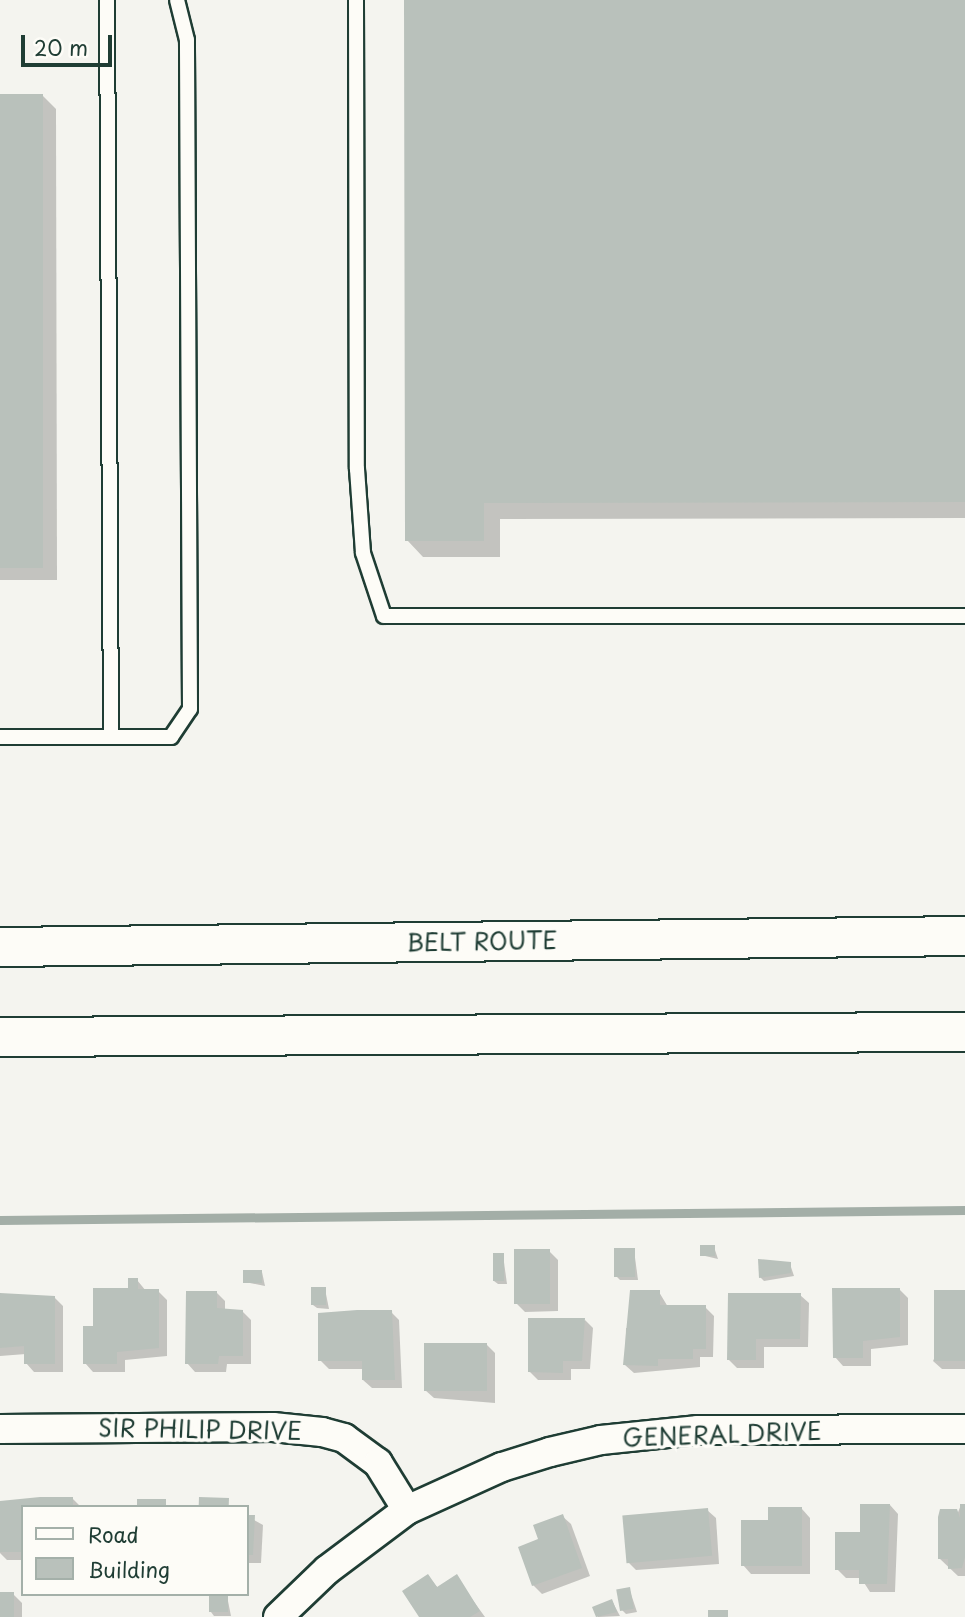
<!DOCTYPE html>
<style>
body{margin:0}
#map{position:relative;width:965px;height:1617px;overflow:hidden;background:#f4f4ef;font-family:"Playpen Sans",sans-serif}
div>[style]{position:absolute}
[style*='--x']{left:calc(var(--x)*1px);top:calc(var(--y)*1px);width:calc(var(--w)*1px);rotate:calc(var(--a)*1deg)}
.shadow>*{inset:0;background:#0003}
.stream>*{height:9px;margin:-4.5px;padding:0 4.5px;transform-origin:4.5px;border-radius:4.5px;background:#a3aea7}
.building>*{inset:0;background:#b9c1bb;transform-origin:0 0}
.roads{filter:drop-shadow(2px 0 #1f3d34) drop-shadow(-2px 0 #1f3d34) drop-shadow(0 2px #1f3d34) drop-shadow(0 -2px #1f3d34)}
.service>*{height:14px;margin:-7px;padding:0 7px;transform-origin:7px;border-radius:7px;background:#fdfcf7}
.minor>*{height:28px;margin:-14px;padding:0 14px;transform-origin:14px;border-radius:14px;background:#fdfcf7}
.motorway>*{height:38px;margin:-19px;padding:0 19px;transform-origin:19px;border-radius:19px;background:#fdfcf7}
span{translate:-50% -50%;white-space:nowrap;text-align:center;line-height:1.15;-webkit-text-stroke:7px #fdfcf7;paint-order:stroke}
.street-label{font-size:24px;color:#1f3d34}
.legend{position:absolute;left:21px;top:1505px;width:228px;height:91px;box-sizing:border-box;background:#fdfcf7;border:2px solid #a4b0a9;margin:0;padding:9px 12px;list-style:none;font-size:21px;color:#1f3d34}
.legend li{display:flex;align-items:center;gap:14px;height:35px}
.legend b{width:35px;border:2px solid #a4b0a9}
.scale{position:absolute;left:21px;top:35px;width:91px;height:32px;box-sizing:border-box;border:4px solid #1f3d34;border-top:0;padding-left:9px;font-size:21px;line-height:24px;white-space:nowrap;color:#1f3d34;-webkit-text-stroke:5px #fdfcf7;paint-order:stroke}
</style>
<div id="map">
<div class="shadow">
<i style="clip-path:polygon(406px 0,965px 0,965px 518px,500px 519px,500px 557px,423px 557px,407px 540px)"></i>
<i style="clip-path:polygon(0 96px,43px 96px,56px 109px,57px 580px,0 580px)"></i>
<i style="clip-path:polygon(714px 1247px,718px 1259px,701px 1255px)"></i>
<i style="clip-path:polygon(634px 1250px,638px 1280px,620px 1280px,616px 1276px)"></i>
<i style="clip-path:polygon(549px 1251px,558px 1260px,558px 1311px,525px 1312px,516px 1303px)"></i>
<i style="clip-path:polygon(503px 1255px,507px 1284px,498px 1284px,494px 1281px)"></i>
<i style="clip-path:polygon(790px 1264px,794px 1276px,764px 1281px,760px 1277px)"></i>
<i style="clip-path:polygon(262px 1272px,265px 1286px,245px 1282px)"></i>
<i style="clip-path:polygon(137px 1280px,146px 1291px,158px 1291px,167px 1300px,167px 1356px,125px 1360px,125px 1372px,93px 1372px,85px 1363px)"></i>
<i style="clip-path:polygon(325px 1289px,329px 1309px,317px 1308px,313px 1305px)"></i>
<i style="clip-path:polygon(900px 1290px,908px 1298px,908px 1345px,871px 1349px,871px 1366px,843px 1366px,835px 1357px)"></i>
<i style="clip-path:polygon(659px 1292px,668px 1307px,705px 1307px,714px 1316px,713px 1357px,700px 1357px,700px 1367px,634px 1373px,625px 1365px,626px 1328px,632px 1328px)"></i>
<i style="clip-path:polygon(217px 1293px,225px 1301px,225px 1311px,243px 1312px,251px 1320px,251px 1364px,227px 1364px,226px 1372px,195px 1372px,187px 1363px)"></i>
<i style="clip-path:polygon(965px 1293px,965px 1369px,942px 1369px,933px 1361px)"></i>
<i style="clip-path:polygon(0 1295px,54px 1297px,63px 1306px,63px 1372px,34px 1372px,26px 1363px,26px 1354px,0 1356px)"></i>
<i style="clip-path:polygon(800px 1295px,809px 1303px,808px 1347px,764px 1347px,764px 1368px,737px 1368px,729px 1360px)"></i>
<i style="clip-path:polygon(391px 1312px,399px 1320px,402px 1388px,372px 1388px,363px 1380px,364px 1369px,329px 1369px,320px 1360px)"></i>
<i style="clip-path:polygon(585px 1320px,593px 1328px,590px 1369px,571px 1369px,571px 1380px,538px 1380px,530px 1372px)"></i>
<i style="clip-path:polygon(487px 1345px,495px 1353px,495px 1403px,434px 1398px,425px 1390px)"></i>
<i style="clip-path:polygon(72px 1498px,81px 1507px,23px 1507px,23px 1560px,7px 1560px,0 1553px,0 1502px)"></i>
<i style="clip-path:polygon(890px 1505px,898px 1514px,895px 1592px,870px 1592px,861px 1578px,846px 1578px,837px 1569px,862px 1533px)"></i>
<i style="clip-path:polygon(961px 1505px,965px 1505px,965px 1576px,958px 1576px,939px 1558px)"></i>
<i style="clip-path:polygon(802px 1509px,810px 1518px,810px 1574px,751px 1574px,743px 1565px,769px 1522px)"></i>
<i style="clip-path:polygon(707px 1510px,716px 1518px,719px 1564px,636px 1570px,627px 1561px)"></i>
<i style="clip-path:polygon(247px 1516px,263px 1525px,261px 1563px,247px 1563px)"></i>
<i style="clip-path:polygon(562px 1516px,571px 1524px,590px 1576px,542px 1594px,533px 1585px,540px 1540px)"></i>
<i style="clip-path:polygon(428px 1576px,438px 1588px,456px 1577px,485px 1617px,421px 1617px)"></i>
<i style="clip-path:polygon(629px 1588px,637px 1612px,626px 1614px,622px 1610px)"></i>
<i style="clip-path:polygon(0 1594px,13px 1594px,22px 1603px,22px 1617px,0 1617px)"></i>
<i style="clip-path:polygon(227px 1596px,231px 1616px,214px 1616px,211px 1612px)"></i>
<i style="clip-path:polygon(612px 1601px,620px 1616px,598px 1617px,594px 1608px)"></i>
</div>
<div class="stream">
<i style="--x:0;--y:1220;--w:965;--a:-0.59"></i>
</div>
<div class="building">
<i style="clip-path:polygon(404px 0,965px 0,965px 502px,484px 503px,484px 541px,405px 541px)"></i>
<i style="left:0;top:94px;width:43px;height:474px"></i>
<i style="left:700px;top:1245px;width:15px;height:11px"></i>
<i style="left:614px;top:1248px;width:21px;height:29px"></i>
<i style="left:514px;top:1249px;width:36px;height:55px"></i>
<i style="left:493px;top:1253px;width:11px;height:28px"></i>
<i style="clip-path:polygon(758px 1259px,791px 1262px,791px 1273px,759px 1278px)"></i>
<i style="left:243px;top:1270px;width:19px;height:13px"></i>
<i style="clip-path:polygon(128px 1278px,138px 1278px,138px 1289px,159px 1289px,159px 1348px,117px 1352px,117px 1364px,83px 1364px,83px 1326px,93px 1326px,93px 1288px,128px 1288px)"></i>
<i style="left:311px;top:1287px;width:15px;height:18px"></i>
<i style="clip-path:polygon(832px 1288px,900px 1288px,900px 1337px,863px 1341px,863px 1358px,833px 1358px)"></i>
<i style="clip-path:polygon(630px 1290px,660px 1290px,660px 1305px,706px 1305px,706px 1349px,693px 1349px,693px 1359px,658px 1359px,658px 1366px,623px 1365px)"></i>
<i style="left:934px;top:1290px;width:31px;height:71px"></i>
<i style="clip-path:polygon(186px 1291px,217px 1291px,217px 1308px,243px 1310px,243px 1356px,219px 1356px,218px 1364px,185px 1364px)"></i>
<i style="clip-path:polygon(0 1293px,55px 1296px,55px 1364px,24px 1364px,24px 1346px,0 1348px)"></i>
<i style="clip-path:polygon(728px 1293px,801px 1293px,800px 1339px,756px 1339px,756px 1360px,727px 1360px)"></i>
<i style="clip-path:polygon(357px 1310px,392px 1310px,395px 1380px,362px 1380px,362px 1361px,318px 1361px,318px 1313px)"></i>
<i style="clip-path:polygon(528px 1318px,585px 1318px,582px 1361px,563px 1361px,563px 1373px,528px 1372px)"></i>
<i style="left:424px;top:1343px;width:63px;height:48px"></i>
<i style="clip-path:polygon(40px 1497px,73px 1497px,73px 1507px,23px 1507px,23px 1552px,0 1552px,0 1501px)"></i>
<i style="left:199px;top:1497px;width:30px;height:10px;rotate:2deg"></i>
<i style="left:137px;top:1499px;width:29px;height:8px"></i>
<i style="clip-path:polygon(860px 1504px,890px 1504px,887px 1584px,859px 1584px,859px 1570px,835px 1570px,835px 1532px,860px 1532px)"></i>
<i style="clip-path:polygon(960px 1504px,965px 1504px,965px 1557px,962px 1568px,948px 1569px,948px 1559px,938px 1559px,938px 1517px,940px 1509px,957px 1509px,960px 1518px)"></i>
<i style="clip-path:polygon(768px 1507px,802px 1507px,802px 1566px,741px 1566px,741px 1520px,768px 1520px)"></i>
<i style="left:708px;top:1508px;width:48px;height:86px;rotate:85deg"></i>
<i style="clip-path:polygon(563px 1514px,582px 1568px,532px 1586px,518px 1547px,538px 1539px,533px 1525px)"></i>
<i style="clip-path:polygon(247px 1515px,255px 1515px,253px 1555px,247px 1555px)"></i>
<i style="clip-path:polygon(428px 1574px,437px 1587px,457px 1574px,480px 1611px,470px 1617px,419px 1617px,402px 1591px)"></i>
<i style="left:630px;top:1587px;width:22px;height:14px;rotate:80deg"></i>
<i style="left:0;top:1592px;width:14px;height:25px"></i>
<i style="left:209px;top:1594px;width:19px;height:18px"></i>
<i style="clip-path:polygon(612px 1599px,617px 1612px,596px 1617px,592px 1607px)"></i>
<i style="left:708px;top:1610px;width:20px;height:7px"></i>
</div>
<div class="roads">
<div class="service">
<i style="--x:107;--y:0;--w:736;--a:89.69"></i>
<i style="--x:356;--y:0;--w:469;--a:89.9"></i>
<i style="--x:357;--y:469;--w:84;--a:85.9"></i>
<i style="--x:363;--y:553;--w:66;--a:71.6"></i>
<i style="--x:384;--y:616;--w:581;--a:0"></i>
<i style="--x:0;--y:737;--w:171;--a:0"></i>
<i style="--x:171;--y:737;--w:34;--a:-56"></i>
<i style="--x:190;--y:709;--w:669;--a:-90.26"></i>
<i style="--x:187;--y:40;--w:41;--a:-104"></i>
</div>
<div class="minor">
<i style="--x:0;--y:1429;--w:273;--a:-0.4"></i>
<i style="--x:273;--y:1427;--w:49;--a:5.8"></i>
<i style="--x:322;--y:1432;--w:23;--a:15"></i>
<i style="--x:344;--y:1438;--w:42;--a:36.3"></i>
<i style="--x:378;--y:1463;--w:55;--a:58.3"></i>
<i style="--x:278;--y:1617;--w:68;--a:-43.8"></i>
<i style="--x:327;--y:1570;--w:100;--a:-36.9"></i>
<i style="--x:407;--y:1510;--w:104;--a:-24.4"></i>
<i style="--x:502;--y:1467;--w:50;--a:-17.4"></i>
<i style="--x:550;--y:1452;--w:52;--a:-13.2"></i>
<i style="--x:601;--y:1440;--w:98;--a:-5.9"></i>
<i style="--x:698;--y:1430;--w:267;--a:-0.2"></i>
</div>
<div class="motorway">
<i style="--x:0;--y:947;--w:965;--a:-0.65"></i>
<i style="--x:0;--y:1037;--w:965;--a:-0.3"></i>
</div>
</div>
<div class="street-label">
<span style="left:482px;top:941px;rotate:-1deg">BELT ROUTE</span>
<span style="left:200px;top:1429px;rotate:1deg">SIR PHILIP DRIVE</span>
<span style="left:722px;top:1434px;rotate:-2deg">GENERAL DRIVE</span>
</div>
<ul class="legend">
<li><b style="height:9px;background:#fdfcf7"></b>Road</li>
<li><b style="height:19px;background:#b9c1bb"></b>Building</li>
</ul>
<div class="scale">20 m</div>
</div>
